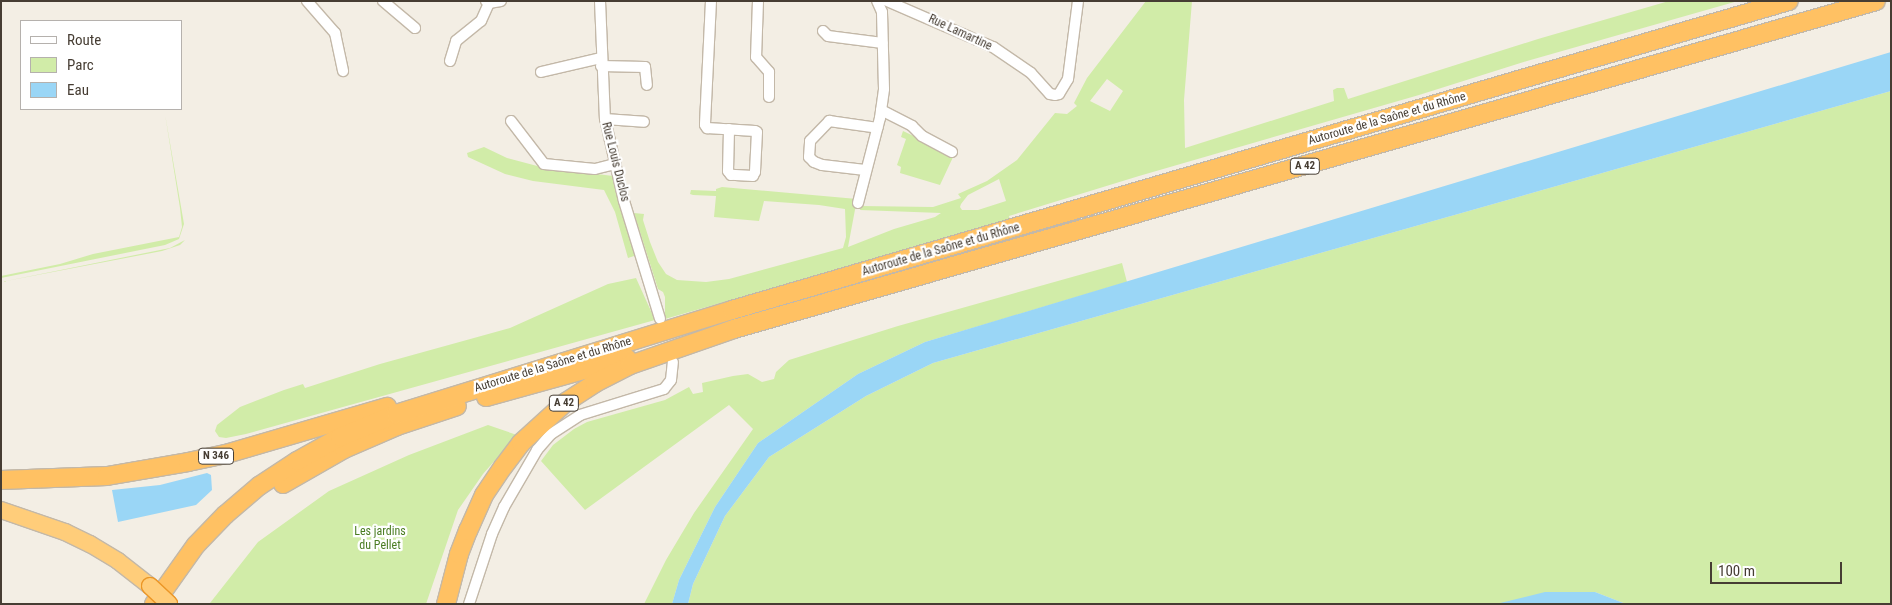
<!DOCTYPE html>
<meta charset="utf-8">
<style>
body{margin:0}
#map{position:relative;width:1892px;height:605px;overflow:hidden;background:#f3eee4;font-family:"Roboto Condensed",sans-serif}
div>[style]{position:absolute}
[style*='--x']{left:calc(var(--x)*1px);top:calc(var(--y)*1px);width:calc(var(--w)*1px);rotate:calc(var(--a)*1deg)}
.green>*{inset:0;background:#d1eca8}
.water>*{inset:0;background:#9ad6f6}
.roads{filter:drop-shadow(1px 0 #c3b8a8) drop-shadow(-1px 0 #c3b8a8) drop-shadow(0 1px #c3b8a8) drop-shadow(0 -1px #c3b8a8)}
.minor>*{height:10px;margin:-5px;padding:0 5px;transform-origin:5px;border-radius:5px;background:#fff}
.trunk>*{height:16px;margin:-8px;padding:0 8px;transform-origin:8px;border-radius:8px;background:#ffcd7a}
.motorway>*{height:18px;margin:-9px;padding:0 9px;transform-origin:9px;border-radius:9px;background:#ffc163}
.bridges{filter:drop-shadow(1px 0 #eb9626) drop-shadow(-1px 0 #eb9626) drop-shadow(0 1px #eb9626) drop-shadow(0 -1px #eb9626)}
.trunk-bridge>*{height:16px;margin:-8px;padding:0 8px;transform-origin:8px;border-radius:8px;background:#ffcd7a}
span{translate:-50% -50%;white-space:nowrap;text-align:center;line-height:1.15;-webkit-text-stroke:4.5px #fff;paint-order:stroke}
.shield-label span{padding:1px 4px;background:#fff;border:1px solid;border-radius:4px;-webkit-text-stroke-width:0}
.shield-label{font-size:11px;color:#463d33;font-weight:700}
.street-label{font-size:12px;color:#463d33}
.park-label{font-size:12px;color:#4a7c22}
.frame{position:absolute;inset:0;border:2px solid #463d33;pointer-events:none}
.legend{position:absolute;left:20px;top:20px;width:162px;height:90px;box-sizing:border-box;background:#fff;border:1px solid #b5b1ad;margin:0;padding:6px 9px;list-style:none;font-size:15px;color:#463d33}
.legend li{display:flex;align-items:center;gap:10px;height:25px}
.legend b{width:25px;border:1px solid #b5b1ad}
.scale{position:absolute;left:1710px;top:562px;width:132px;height:22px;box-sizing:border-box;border:2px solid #463d33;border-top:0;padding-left:6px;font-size:15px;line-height:18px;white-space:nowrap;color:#463d33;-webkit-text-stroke:4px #fff;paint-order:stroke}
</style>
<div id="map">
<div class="green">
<i style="clip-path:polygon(evenodd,1146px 1px,1192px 1px,1184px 100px,1185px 148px,1334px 101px,1333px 90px,1337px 88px,1344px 88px,1348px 99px,1538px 39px,1669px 1px,1738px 1px,1527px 61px,1419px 95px,1139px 176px,1009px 216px,1010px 220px,665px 319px,665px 297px,663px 292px,658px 289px,634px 213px,644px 214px,643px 220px,650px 242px,658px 262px,666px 274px,677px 280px,706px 282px,729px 279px,843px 248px,846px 237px,845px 209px,819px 205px,764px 201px,759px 221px,714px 217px,716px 196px,693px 195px,690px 194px,691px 190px,716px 191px,716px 189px,722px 187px,857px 199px,848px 247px,894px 229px,935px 217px,941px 213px,860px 210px,861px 206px,933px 207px,961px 198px,958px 194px,987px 181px,1017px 160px,1055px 113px,1067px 114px,1077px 106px,1074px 103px,1087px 78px,1146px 1px,1107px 79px,1123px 91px,1110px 111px,1090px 101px,1107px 79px,1146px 1px,999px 179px,1006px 201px,978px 210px,962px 210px,960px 207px,961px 204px,968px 195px,999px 179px)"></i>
<i style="clip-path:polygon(1891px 91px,1891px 604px,1626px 604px,1595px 592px,1496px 604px,688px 604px,693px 584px,725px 516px,769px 457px,866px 396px,933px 363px)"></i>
<i style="clip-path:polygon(165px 114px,184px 224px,179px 239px,165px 245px,1px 278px,1px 276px,60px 264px,93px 254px,179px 237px,182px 227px,180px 208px)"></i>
<i style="clip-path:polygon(903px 131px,954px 155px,940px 185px,900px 173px,901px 167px,897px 165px,906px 139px,901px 137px)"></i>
<i style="clip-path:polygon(484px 147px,507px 158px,541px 167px,613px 176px,637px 255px,628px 258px,615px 212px,604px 190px,533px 181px,505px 174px,468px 157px,467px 153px)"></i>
<i style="clip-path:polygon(185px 240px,180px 245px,162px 251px,1px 282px,170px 248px)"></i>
<i style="clip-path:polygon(1122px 263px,1127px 282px,925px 342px,858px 374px,758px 443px,715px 507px,679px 580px,672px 604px,644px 604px,666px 560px,694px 513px,753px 429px,729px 405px,585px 510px,541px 461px,553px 445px,574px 429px,587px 422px,665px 400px,689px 387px,693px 394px,703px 392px,702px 383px,733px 376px,748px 374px,762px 382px,774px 379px,776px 372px,789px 360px,898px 326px)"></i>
<i style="clip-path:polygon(636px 278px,655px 320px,246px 434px,226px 438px,219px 437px,215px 431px,217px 425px,240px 407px,284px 390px,303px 384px,305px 388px,380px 364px,510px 328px,608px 284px)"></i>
<i style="clip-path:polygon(488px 425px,517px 435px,483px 474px,458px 510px,426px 604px,210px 603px,258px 542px,329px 491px,409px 455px)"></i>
</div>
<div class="water">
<i style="clip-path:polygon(1891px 52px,1891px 91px,933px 363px,866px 396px,769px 457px,725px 516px,693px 584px,688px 604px,672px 604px,679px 580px,715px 507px,758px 443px,858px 374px,925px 342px)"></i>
<i style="clip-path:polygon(207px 473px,211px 475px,212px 490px,196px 505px,118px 522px,112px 490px,160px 485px)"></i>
<i style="clip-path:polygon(1545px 592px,1595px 592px,1626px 604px,1496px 604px)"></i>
</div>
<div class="roads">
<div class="minor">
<i style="--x:307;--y:1;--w:43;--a:48.8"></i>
<i style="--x:335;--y:33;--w:39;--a:78"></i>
<i style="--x:383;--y:1;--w:42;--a:40.2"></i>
<i style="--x:486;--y:1;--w:4;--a:34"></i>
<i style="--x:489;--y:3;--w:12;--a:-9"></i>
<i style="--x:600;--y:1;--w:118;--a:87.6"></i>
<i style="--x:605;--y:119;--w:84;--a:77"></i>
<i style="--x:624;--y:201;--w:123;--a:73"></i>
<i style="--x:711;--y:1;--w:124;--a:92.8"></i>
<i style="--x:705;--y:125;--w:4;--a:56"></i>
<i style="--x:707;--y:128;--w:48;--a:3.6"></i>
<i style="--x:755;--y:131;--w:2;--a:27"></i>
<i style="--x:757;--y:132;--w:40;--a:92.9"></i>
<i style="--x:755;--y:172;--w:4;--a:117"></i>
<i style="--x:753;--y:176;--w:22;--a:-177"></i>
<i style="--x:731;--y:175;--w:5;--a:-127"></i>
<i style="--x:728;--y:171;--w:42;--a:-88.6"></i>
<i style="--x:758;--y:1;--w:56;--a:92"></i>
<i style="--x:756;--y:57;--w:20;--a:49"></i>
<i style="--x:769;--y:72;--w:25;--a:90"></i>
<i style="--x:887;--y:1;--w:116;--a:23.5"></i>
<i style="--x:993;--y:47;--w:46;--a:34.4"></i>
<i style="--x:1031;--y:73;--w:28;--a:48"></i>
<i style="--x:1050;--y:94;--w:5;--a:11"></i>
<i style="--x:1055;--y:95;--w:4;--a:-14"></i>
<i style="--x:1059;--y:94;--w:17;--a:-59"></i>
<i style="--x:1068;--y:79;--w:79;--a:-82.7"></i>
<i style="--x:823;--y:31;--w:7;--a:45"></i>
<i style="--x:828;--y:36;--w:55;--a:7.3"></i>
<i style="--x:450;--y:61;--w:21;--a:-73"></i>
<i style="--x:456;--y:41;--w:32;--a:-39"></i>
<i style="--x:481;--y:21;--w:20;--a:-66"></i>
<i style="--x:601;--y:66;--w:44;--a:1.3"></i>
<i style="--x:645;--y:67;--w:18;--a:84"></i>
<i style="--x:541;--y:72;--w:62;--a:-13.1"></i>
<i style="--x:881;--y:110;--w:35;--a:27"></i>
<i style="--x:912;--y:126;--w:14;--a:45"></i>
<i style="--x:922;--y:136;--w:34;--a:28"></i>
<i style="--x:605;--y:119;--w:39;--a:4"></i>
<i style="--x:511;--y:121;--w:54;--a:52.5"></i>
<i style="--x:544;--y:164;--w:51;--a:5.6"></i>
<i style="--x:595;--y:169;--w:21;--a:-14"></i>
<i style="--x:865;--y:170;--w:43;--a:-173.4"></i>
<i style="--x:822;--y:165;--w:9;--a:-159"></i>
<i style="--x:814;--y:162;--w:7;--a:-135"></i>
<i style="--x:809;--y:157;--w:16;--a:-86"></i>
<i style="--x:810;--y:141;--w:28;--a:-46"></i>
<i style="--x:829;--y:121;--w:49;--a:8.1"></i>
<i style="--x:858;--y:203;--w:88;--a:-75.5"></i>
<i style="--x:880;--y:118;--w:29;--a:-82"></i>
<i style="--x:884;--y:89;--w:77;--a:-91.5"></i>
<i style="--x:882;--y:12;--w:12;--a:-114"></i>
<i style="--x:469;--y:604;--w:74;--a:-71.8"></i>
<i style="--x:492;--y:534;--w:30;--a:-66"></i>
<i style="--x:504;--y:507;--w:66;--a:-59.9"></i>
<i style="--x:537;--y:450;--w:21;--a:-49"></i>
<i style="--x:551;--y:434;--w:35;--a:-33"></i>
<i style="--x:580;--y:415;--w:88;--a:-17.2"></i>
<i style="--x:664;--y:389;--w:11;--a:-52"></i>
<i style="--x:671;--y:380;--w:18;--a:-84"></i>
</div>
<div class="trunk">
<i style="--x:1;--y:510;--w:68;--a:19"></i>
<i style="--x:65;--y:532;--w:28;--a:26"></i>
<i style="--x:90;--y:544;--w:33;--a:31"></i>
<i style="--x:118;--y:561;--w:41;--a:38"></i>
</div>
<div class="motorway">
<i style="--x:486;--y:397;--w:146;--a:-15.5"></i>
<i style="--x:1;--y:480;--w:106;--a:-2.2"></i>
<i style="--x:107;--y:476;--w:82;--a:-9.8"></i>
<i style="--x:188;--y:462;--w:39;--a:-12"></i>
<i style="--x:226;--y:454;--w:168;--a:-16.3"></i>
<i style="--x:283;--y:484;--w:70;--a:-29.8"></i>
<i style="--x:344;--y:449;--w:58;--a:-23.5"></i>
<i style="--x:397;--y:426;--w:63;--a:-18.4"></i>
<i style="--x:154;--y:604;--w:72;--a:-54.6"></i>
<i style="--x:196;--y:545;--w:42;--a:-46"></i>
<i style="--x:225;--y:515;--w:45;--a:-40.5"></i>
<i style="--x:259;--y:486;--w:45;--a:-33.3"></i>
<i style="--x:297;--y:461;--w:49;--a:-29.2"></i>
<i style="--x:340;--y:437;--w:61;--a:-22.3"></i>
<i style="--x:396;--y:414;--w:352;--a:-17.2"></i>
<i style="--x:732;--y:310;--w:1101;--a:-16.3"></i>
<i style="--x:446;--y:604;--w:52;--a:-75.4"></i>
<i style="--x:459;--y:554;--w:25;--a:-69"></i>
<i style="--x:468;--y:531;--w:39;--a:-66"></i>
<i style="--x:484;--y:495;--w:34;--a:-56"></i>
<i style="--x:503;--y:467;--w:30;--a:-53"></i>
<i style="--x:521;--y:443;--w:61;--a:-42.3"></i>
<i style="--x:566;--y:402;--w:35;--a:-33"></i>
<i style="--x:595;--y:383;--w:39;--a:-27"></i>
<i style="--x:630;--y:365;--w:110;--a:-19.1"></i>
<i style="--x:734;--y:329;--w:1188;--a:-16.02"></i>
</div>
</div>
<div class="bridges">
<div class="trunk-bridge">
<i style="--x:150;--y:586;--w:26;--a:43"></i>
</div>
</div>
<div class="shield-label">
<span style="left:1305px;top:166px">A 42</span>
<span style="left:564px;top:403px">A 42</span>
<span style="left:216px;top:456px">N 346</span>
</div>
<div class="street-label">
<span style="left:960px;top:33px;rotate:25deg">Rue Lamartine</span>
<span style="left:1387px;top:119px;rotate:-16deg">Autoroute de la Saône et du Rhône</span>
<span style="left:615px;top:162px;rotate:76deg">Rue Louis Duclos</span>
<span style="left:941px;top:250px;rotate:-16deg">Autoroute de la Saône et du Rhône</span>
<span style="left:553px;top:365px;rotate:-17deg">Autoroute de la Saône et du Rhône</span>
</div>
<div class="park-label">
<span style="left:380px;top:539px">Les jardins<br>du Pellet</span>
</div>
<div class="frame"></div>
<ul class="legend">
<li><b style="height:6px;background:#fff"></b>Route</li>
<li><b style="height:14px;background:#d1eca8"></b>Parc</li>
<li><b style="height:14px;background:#9ad6f6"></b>Eau</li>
</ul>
<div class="scale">100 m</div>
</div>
